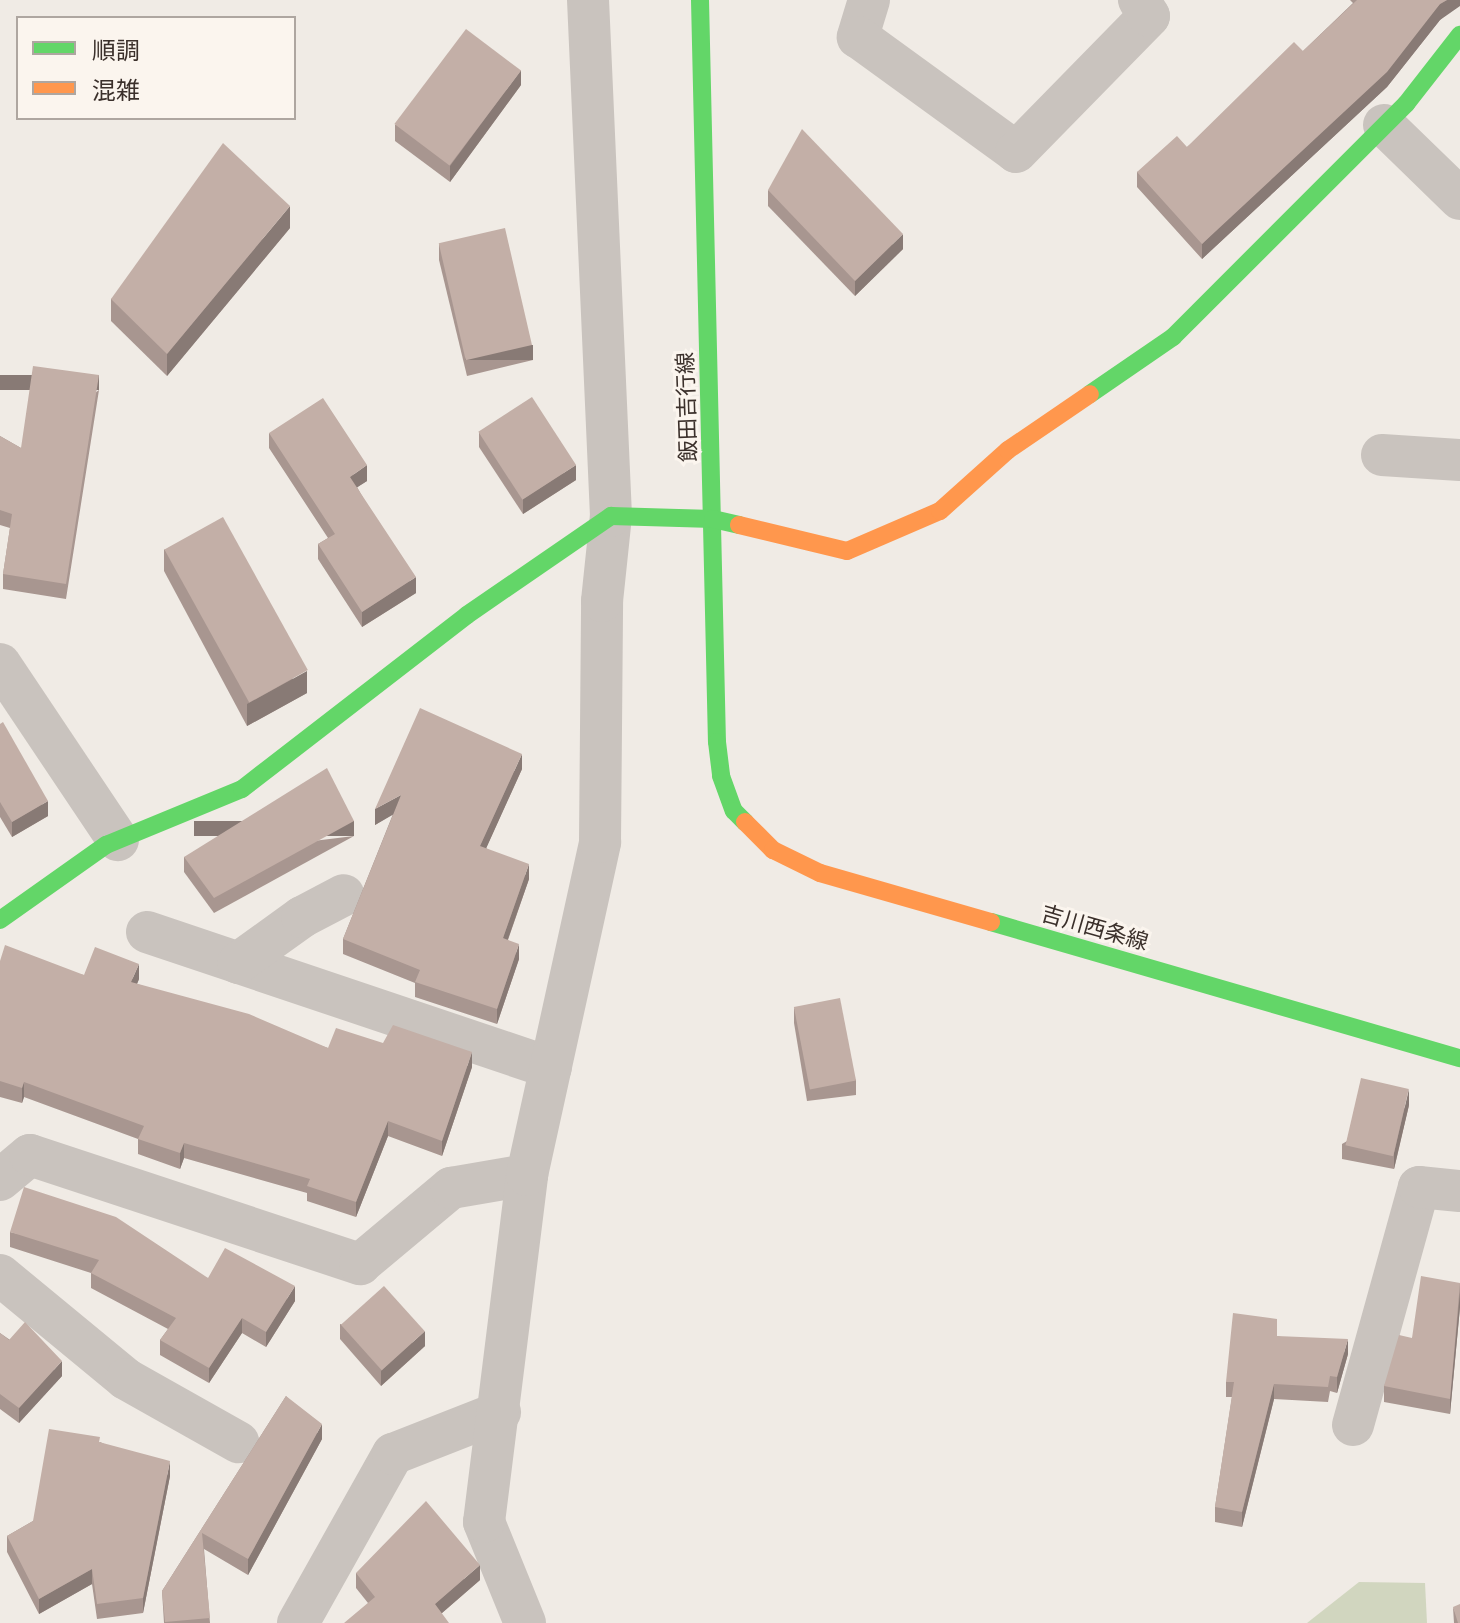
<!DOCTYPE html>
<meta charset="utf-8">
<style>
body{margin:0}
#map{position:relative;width:1460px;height:1623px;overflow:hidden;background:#f0ebe5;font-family:Lato,"Noto Sans JP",sans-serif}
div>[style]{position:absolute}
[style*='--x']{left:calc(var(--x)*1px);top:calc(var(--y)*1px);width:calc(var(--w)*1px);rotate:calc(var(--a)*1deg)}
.green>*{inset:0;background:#d1d6bf}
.street>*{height:42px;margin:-21px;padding:0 21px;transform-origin:21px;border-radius:21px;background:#c9c3be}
.fast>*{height:18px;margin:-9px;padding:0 9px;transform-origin:9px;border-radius:9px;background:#63d668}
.slow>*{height:18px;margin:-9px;padding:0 9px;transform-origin:9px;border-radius:9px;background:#ff974d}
.wall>*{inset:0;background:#a89690}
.shaded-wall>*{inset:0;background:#887a75;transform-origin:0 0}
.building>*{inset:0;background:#c3afa7;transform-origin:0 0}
span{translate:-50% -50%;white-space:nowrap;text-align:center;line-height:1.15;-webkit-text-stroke:6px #fbf5ee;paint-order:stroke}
.street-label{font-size:22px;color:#3b302b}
.legend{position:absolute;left:16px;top:16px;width:280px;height:104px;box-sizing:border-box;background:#fbf5ee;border:2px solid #aea6a0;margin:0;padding:10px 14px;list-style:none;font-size:24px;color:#3b302b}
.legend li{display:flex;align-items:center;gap:16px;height:40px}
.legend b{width:40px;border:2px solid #aea6a0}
</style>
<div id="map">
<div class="green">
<i style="clip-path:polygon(1359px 1582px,1425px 1583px,1427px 1623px,1307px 1623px)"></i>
</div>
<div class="street">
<i style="--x:869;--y:0;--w:39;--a:107"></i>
<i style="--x:858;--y:37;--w:195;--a:36"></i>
<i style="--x:1016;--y:152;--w:190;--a:-45.6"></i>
<i style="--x:1149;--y:16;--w:19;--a:-122"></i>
<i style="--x:1384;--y:125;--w:106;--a:44.2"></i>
<i style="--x:1382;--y:455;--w:78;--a:3.7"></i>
<i style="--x:0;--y:664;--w:212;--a:56.2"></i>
<i style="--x:147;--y:932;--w:426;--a:18.6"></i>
<i style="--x:238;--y:963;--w:79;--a:-35.7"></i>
<i style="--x:302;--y:917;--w:47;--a:-27.6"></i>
<i style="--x:0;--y:1180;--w:39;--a:-40"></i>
<i style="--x:30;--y:1155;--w:348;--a:18.3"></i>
<i style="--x:360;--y:1264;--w:119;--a:-39.9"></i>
<i style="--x:451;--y:1188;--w:77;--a:-9.7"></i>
<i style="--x:0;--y:1275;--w:163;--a:39.5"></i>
<i style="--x:126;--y:1379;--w:129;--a:29.4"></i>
<i style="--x:1353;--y:1425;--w:247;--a:-74.5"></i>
<i style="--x:1419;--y:1187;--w:41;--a:5.6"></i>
<i style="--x:298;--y:1623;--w:194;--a:-60.7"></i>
<i style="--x:393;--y:1454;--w:115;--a:-21.4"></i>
<i style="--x:525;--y:1623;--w:109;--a:-112.1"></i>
<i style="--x:484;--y:1522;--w:350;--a:-82.9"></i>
<i style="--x:527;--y:1175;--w:341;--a:-77.6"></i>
<i style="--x:600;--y:842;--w:241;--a:-89.5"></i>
<i style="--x:602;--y:601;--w:85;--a:-84"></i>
<i style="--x:611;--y:516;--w:517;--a:-92.55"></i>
</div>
<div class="fast">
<i style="--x:700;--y:0;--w:742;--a:88.69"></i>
<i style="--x:717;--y:742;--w:34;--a:83"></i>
<i style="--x:721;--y:776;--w:37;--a:70"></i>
<i style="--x:734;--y:811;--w:16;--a:45"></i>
<i style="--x:1090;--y:394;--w:101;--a:-34.5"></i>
<i style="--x:1173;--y:337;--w:330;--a:-45"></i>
<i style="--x:1406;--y:104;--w:88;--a:-52"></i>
<i style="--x:0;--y:920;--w:130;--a:-35.3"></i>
<i style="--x:106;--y:845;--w:147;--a:-22.4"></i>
<i style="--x:242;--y:789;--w:284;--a:-37.7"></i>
<i style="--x:467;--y:615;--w:175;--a:-34.5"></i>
<i style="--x:611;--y:516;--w:102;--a:1.7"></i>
<i style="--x:713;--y:519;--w:27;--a:13"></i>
<i style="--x:991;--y:922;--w:488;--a:16.2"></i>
</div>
<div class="slow">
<i style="--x:739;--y:525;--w:111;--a:13.5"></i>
<i style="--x:847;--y:551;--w:101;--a:-23.3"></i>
<i style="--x:940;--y:511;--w:91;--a:-41.9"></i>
<i style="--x:1008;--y:450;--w:99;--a:-34.3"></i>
<i style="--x:745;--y:822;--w:40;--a:45"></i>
<i style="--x:773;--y:850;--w:52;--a:26.1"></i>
<i style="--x:820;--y:873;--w:178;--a:16"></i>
</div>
<div class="wall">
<i style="clip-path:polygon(1350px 0,1460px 0,1440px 20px,1387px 87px,1202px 259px,1137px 187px,1137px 172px,1187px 147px,1303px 51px,1353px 3px)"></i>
<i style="clip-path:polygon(521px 85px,450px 182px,395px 141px,395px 125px)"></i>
<i style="clip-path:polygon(768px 190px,903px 249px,855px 296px,768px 206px)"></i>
<i style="clip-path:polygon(290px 228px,167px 376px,111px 321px,111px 299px)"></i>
<i style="clip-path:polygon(439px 244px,533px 360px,467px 376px,439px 260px)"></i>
<i style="clip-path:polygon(99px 390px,66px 599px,3px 589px,3px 574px,10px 528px,0 525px,0 436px,21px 448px)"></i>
<i style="clip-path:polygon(479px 432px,576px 480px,523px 514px,479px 447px)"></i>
<i style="clip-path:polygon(269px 433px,367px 481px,357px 487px,416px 593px,362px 627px,318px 559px,318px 544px,328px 538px,269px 448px)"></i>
<i style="clip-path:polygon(164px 549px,307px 693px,247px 726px,164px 571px)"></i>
<i style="clip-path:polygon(0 724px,48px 816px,12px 837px,0 817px)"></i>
<i style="clip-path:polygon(522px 769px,486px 848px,529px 879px,508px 940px,519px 959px,497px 1024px,415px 997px,415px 983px,343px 954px,343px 939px,393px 814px,375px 825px,375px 809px)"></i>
<i style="clip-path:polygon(354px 836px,214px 913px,184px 872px,184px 857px)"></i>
<i style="clip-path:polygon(0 961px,84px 975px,139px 979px,137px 984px,328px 1048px,383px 1043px,472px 1067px,442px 1156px,388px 1136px,356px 1217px,307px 1201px,307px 1193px,184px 1158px,180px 1169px,138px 1154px,138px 1139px,24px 1097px,22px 1103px,0 1097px)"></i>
<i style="clip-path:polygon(794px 1008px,856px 1080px,856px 1095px,807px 1101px,794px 1023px)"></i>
<i style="clip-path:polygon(1409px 1105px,1394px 1169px,1342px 1159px,1342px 1144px)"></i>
<i style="clip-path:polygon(10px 1232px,208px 1278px,295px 1301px,266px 1347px,242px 1333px,209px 1383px,160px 1355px,160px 1340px,168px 1329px,91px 1288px,91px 1273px,10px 1247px)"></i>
<i style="clip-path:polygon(1460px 1283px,1460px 1307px,1450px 1414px,1384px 1402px,1384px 1386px,1412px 1338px)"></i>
<i style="clip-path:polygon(340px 1324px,425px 1346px,381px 1386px,340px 1339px)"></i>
<i style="clip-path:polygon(0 1333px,62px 1376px,19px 1423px,0 1409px)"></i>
<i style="clip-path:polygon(1277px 1336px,1348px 1354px,1337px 1393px,1330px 1391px,1328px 1402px,1274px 1399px,1242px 1527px,1215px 1522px,1215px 1507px,1232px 1397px,1226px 1397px,1226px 1382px)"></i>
<i style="clip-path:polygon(286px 1396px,322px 1439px,248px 1575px,204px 1549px,210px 1623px,164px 1623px,162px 1591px)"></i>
<i style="clip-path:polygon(100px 1442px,170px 1476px,143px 1613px,97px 1619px,92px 1584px,39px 1614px,7px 1552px,7px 1536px,33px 1521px)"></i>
<i style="clip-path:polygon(356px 1573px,480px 1580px,442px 1613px,368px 1603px,356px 1588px)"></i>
<i style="clip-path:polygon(1453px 1607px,1460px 1623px,1454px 1623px)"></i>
</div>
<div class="shaded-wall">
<i style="clip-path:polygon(1447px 0,1460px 0,1460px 6px,1440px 20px,1387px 87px,1202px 259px,1202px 244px,1440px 4px)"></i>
<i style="clip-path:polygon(521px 70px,521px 85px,450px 182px,450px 166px)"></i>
<i style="clip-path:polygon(290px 206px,290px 228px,167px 376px,167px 354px)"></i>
<i style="clip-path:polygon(903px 234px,903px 249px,855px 296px,855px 281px)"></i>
<i style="left:533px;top:345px;width:15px;height:68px;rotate:90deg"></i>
<i style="left:99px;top:375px;width:15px;height:212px;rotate:90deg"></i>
<i style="clip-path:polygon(367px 465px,367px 481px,350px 492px,350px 477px)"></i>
<i style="clip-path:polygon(576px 465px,576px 480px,523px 514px,523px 499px)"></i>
<i style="clip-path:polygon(416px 577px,416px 593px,362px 627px,362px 612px)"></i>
<i style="clip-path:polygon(307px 671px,307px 693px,247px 726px,247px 704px)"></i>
<i style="clip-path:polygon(522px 754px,522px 769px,480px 862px,480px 846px)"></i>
<i style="clip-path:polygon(401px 795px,401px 810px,375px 825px,375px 809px)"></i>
<i style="clip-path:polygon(48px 801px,48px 816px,12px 837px,12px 822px)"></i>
<i style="left:354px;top:821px;width:15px;height:160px;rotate:90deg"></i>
<i style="clip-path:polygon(529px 864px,529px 879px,503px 953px,503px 938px)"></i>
<i style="clip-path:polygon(519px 944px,519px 959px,497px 1024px,497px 1009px)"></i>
<i style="clip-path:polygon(139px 964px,139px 979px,131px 998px,131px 982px)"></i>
<i style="clip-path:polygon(472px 1052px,472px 1067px,442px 1156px,442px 1141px)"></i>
<i style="clip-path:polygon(24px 1082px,24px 1097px,22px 1103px,22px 1088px)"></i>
<i style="clip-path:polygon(1409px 1089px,1409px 1105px,1394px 1169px,1394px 1153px)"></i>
<i style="clip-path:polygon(388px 1121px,388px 1136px,356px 1217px,356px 1202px)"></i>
<i style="clip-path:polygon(184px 1143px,184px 1158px,180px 1169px,180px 1153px)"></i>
<i style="clip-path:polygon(295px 1286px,295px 1301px,266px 1347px,266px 1332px)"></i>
<i style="clip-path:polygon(1460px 1292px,1460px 1307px,1450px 1414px,1450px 1399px)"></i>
<i style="clip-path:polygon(242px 1318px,242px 1333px,209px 1383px,209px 1368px)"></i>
<i style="clip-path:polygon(425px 1331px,425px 1346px,381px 1386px,381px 1371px)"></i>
<i style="clip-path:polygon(1348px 1339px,1348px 1354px,1337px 1393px,1337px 1377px)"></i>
<i style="clip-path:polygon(62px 1361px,62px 1376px,19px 1423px,19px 1408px)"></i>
<i style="clip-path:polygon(1274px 1384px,1274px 1399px,1242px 1527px,1242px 1512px)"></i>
<i style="clip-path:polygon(322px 1424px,322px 1439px,248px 1575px,248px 1559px)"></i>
<i style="clip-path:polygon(170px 1461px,170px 1476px,143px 1613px,143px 1598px)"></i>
<i style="clip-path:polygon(480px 1565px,480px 1580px,435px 1619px,435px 1604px)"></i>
<i style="clip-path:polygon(92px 1569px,92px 1584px,39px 1614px,39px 1599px)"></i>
</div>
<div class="building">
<i style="clip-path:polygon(1357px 0,1447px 0,1440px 4px,1387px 72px,1202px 244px,1137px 172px,1177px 136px,1187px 147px,1294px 42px,1303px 51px)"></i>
<i style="left:466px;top:29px;width:69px;height:119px;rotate:37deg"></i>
<i style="clip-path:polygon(802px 129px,903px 234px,855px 281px,768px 190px)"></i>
<i style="clip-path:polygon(223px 143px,290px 206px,167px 354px,111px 299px)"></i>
<i style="left:505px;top:228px;width:120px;height:68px;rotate:77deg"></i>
<i style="clip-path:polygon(33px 366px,99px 375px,66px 584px,3px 574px,12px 514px,0 510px,0 436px,21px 448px)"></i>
<i style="left:532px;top:397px;width:81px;height:64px;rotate:57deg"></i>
<i style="clip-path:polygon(323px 398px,367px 465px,350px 477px,416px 577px,362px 612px,318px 544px,335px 534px,269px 433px)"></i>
<i style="left:223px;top:517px;width:175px;height:67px;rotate:61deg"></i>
<i style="clip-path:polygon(420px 708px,522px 754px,480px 846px,529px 864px,503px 938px,519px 944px,497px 1009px,415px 982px,420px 970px,343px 939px,401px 795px,375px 809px)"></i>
<i style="clip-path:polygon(3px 722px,48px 801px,12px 822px,0 802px,0 724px)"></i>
<i style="clip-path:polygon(327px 768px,354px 821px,214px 898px,184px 857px)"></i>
<i style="clip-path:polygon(5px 945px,84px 975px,95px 947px,139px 964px,131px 982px,249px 1014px,328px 1048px,336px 1028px,383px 1043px,393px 1025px,472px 1052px,442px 1141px,388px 1121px,356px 1202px,307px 1186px,310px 1179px,184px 1143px,180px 1153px,138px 1139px,144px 1126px,24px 1082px,22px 1088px,0 1081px,0 961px)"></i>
<i style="left:840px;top:998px;width:84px;height:47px;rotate:79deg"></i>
<i style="left:1361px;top:1078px;width:49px;height:69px;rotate:13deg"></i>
<i style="clip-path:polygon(24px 1187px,116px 1217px,208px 1278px,225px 1248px,295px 1286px,266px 1332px,242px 1318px,209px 1368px,160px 1340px,176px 1318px,91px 1273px,99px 1260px,10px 1232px)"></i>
<i style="clip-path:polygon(1421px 1276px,1460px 1283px,1450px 1399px,1384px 1386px,1399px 1335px,1412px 1338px)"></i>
<i style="left:384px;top:1286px;width:61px;height:58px;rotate:48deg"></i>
<i style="clip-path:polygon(1233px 1313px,1277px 1319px,1277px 1336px,1348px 1339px,1337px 1377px,1330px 1376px,1328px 1387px,1274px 1384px,1242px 1512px,1215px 1507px,1234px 1382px,1226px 1382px)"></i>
<i style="clip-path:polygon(25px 1322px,62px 1361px,19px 1408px,0 1394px,0 1333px,9px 1340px)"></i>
<i style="clip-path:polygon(286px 1396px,322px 1424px,248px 1559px,202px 1533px,210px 1618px,165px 1622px,162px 1591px)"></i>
<i style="clip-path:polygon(49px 1429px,100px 1437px,99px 1442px,170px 1461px,143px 1598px,97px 1604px,92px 1569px,39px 1599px,7px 1536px,33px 1521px)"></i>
<i style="clip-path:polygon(426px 1501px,480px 1565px,435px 1604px,449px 1623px,344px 1623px,375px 1597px,356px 1573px)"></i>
<i style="clip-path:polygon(1460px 1604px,1460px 1623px,1458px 1623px,1453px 1607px)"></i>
</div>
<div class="street-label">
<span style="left:686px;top:407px;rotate:-92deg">飯田吉行線</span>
<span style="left:1095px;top:927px;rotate:16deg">吉川西条線</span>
</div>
<ul class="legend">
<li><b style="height:10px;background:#63d668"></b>順調</li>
<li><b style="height:10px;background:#ff974d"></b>混雑</li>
</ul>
</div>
